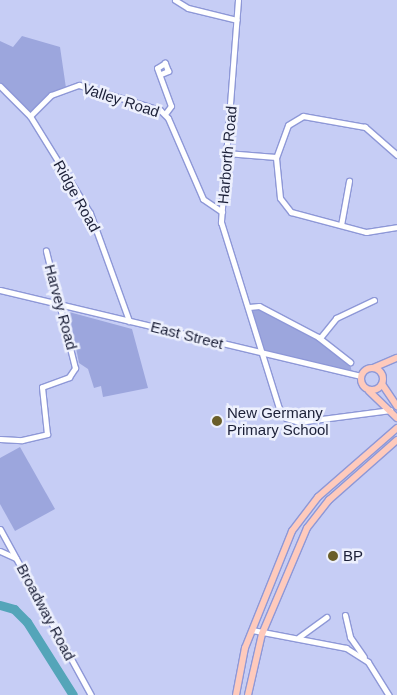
<!DOCTYPE html>
<style>
body{margin:0}
#map{position:relative;width:397px;height:695px;overflow:hidden;background:#c6cdf5;font-family:Helvetica,sans-serif}
div>[style]{position:absolute}
[style*='--x']{left:calc(var(--x)*1px);top:calc(var(--y)*1px);width:calc(var(--w)*1px);rotate:calc(var(--a)*1deg)}
.green>*{inset:0;background:#9ca6dd}
.river>*{height:9px;margin:-4.5px;padding:0 4.5px;transform-origin:4.5px;border-radius:4.5px;background:#54a5b9}
.roads{filter:drop-shadow(1px 0 #8e98d7) drop-shadow(-1px 0 #8e98d7) drop-shadow(0 1px #8e98d7) drop-shadow(0 -1px #8e98d7)}
.minor>*{height:5px;margin:-2.5px;padding:0 2.5px;transform-origin:2.5px;border-radius:2.5px;background:#fff}
.major>*{height:6px;margin:-3px;padding:0 3px;transform-origin:3px;border-radius:3px;background:#fecabc}
.major>.ring{margin:-3px;padding:0;box-sizing:content-box;background:none;border:6px solid #fecabc;border-radius:50%}
.dots>*{width:14px;height:14px;translate:-50% -50%;box-sizing:border-box;border:2px solid #edf0fd;border-radius:50%}
span{translate:-50% -50%;white-space:nowrap;text-align:center;line-height:1.15;-webkit-text-stroke:5px #edf0fd;paint-order:stroke}
.street-label{font-size:15px;color:#1b1f37}
.poi-label{font-size:15px;color:#1b1f37}
.left{translate:0 -50%;text-align:left}
</style>
<div id="map">
<div class="green">
<i style="clip-path:polygon(22px 36px,60px 47px,66px 88px,30px 115px,0 85px,0 41px,13px 47px)"></i>
<i style="clip-path:polygon(252px 305px,320px 338px,350px 362px,352px 374px,263px 354px,248px 307px)"></i>
<i style="clip-path:polygon(69px 312px,132px 329px,148px 388px,103px 397px,101px 386px,94px 388px,88px 369px,79px 363px)"></i>
<i style="clip-path:polygon(20px 447px,55px 509px,15px 531px,0 504px,0 458px)"></i>
</div>
<div class="river">
<i style="--x:0;--y:605;--w:15;--a:16"></i>
<i style="--x:14;--y:609;--w:18;--a:45"></i>
<i style="--x:27;--y:622;--w:86;--a:57.8"></i>
</div>
<div class="roads">
<div class="minor">
<i style="--x:175;--y:0;--w:15;--a:32"></i>
<i style="--x:188;--y:8;--w:50;--a:13.8"></i>
<i style="--x:238;--y:0;--w:223;--a:94.4"></i>
<i style="--x:221;--y:222;--w:195;--a:72.7"></i>
<i style="--x:279;--y:408;--w:12;--a:55"></i>
<i style="--x:286;--y:418;--w:14;--a:17"></i>
<i style="--x:299;--y:422;--w:92;--a:-7.5"></i>
<i style="--x:161;--y:74;--w:8;--a:-23"></i>
<i style="--x:168;--y:71;--w:9;--a:-111"></i>
<i style="--x:165;--y:63;--w:9;--a:148"></i>
<i style="--x:157;--y:68;--w:40;--a:69.8"></i>
<i style="--x:171;--y:106;--w:10;--a:127"></i>
<i style="--x:0;--y:86;--w:42;--a:45"></i>
<i style="--x:30;--y:116;--w:114;--a:58.3"></i>
<i style="--x:90;--y:213;--w:115;--a:70.1"></i>
<i style="--x:30;--y:116;--w:30;--a:-45"></i>
<i style="--x:51;--y:95;--w:30;--a:-20"></i>
<i style="--x:79;--y:85;--w:85;--a:17.2"></i>
<i style="--x:160;--y:110;--w:11;--a:45"></i>
<i style="--x:168;--y:118;--w:88;--a:66.6"></i>
<i style="--x:203;--y:199;--w:23;--a:34"></i>
<i style="--x:226;--y:153;--w:50;--a:4.6"></i>
<i style="--x:397;--y:155;--w:43;--a:-138.8"></i>
<i style="--x:365;--y:127;--w:63;--a:-169.9"></i>
<i style="--x:303;--y:116;--w:17;--a:149"></i>
<i style="--x:288;--y:125;--w:35;--a:110"></i>
<i style="--x:276;--y:158;--w:40;--a:84.3"></i>
<i style="--x:280;--y:198;--w:18;--a:52"></i>
<i style="--x:291;--y:212;--w:78;--a:14.9"></i>
<i style="--x:366;--y:232;--w:31;--a:-9"></i>
<i style="--x:341;--y:225;--w:45;--a:-79.7"></i>
<i style="--x:0;--y:290;--w:371;--a:13.4"></i>
<i style="--x:249;--y:307;--w:10;--a:-6"></i>
<i style="--x:259;--y:306;--w:67;--a:27.7"></i>
<i style="--x:318;--y:337;--w:41;--a:38"></i>
<i style="--x:320;--y:338;--w:26;--a:-51"></i>
<i style="--x:336;--y:318;--w:42;--a:-25.3"></i>
<i style="--x:0;--y:439;--w:22;--a:3"></i>
<i style="--x:22;--y:440;--w:26;--a:-13"></i>
<i style="--x:47;--y:434;--w:47;--a:-96.1"></i>
<i style="--x:42;--y:387;--w:29;--a:-20"></i>
<i style="--x:69;--y:377;--w:11;--a:-56"></i>
<i style="--x:75;--y:368;--w:121;--a:-103.9"></i>
<i style="--x:0;--y:529;--w:189;--a:61.3"></i>
<i style="--x:0;--y:551;--w:17;--a:24"></i>
<i style="--x:345;--y:615;--w:23;--a:77"></i>
<i style="--x:350;--y:637;--w:24;--a:55"></i>
<i style="--x:252;--y:630;--w:96;--a:10.8"></i>
<i style="--x:346;--y:648;--w:26;--a:32"></i>
<i style="--x:368;--y:662;--w:39;--a:58"></i>
<i style="--x:299;--y:637;--w:34;--a:-36"></i>
</div>
<div class="major">
<i class="ring" style="left:361px;top:368px;width:16px;height:16px"></i>
<i style="--x:373;--y:368;--w:26;--a:-23"></i>
<i style="--x:382;--y:384;--w:27;--a:56"></i>
<i style="--x:369;--y:391;--w:39;--a:44"></i>
<i style="--x:236;--y:695;--w:48;--a:-79.2"></i>
<i style="--x:245;--y:648;--w:126;--a:-68.1"></i>
<i style="--x:292;--y:531;--w:43;--a:-52.6"></i>
<i style="--x:318;--y:497;--w:105;--a:-41.1"></i>
<i style="--x:248;--y:695;--w:63;--a:-77.1"></i>
<i style="--x:262;--y:634;--w:115;--a:-67"></i>
<i style="--x:307;--y:528;--w:36;--a:-52"></i>
<i style="--x:329;--y:500;--w:91;--a:-41.4"></i>
</div>
</div>
<div class="dots">
<i style="left:217px;top:421px;background:#6a5e2a"></i>
<i style="left:333px;top:556px;background:#6a5e2a"></i>
</div>
<div class="street-label">
<span style="left:121px;top:100px;rotate:18deg">Valley Road</span>
<span style="left:227px;top:155px;rotate:-85deg">Harborth Road</span>
<span style="left:77px;top:196px;rotate:61deg">Ridge Road</span>
<span style="left:61px;top:307px;rotate:75deg">Harvey Road</span>
<span style="left:187px;top:335px;rotate:14deg">East Street</span>
<span style="left:46px;top:612px;rotate:62deg">Broadway Road</span>
</div>
<div class="poi-label">
<span class="left" style="left:227px;top:421px">New Germany<br>Primary School</span>
<span class="left" style="left:343px;top:556px">BP</span>
</div>
</div>
